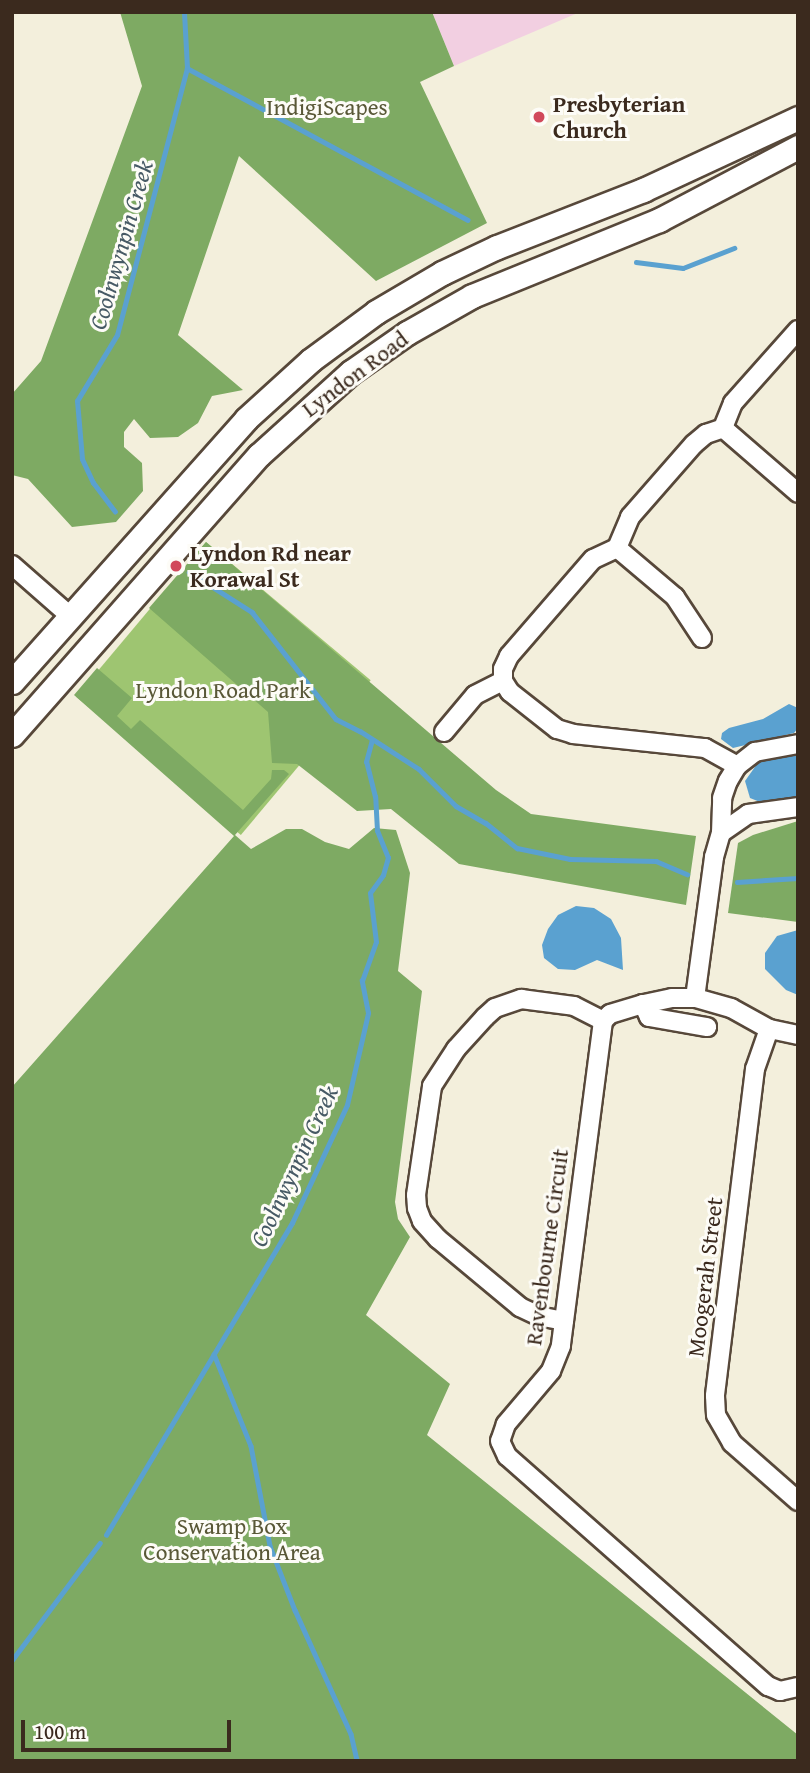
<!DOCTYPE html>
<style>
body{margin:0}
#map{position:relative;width:810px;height:1773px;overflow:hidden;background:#f3efdc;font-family:"Gentium Book Plus",serif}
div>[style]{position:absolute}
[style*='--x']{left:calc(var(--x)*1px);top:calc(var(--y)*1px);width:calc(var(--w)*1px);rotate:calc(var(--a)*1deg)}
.built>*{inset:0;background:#f2cfe1}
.green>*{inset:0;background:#9ec571;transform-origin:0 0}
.forest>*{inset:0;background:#7eaa63}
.water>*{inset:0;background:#5aa1d0}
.stream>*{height:4.5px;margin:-2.25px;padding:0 2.25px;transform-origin:2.25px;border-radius:2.25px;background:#5aa1d0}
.roads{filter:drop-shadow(2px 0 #57483a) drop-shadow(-2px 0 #57483a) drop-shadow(0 2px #57483a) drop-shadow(0 -2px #57483a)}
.minor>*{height:18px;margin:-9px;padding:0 9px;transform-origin:9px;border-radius:9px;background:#fff}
.major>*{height:23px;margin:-11.5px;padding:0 11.5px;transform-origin:11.5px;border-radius:11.5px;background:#fff}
.dots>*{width:19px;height:19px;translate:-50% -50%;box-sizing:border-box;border:4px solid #fdfcf7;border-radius:50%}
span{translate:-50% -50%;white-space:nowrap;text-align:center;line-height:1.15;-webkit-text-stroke:6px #fdfcf7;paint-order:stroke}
.poi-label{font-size:23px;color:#3b2a1e;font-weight:700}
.left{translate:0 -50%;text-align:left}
.park-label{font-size:23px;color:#595837}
.street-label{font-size:23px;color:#3b2a1e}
.water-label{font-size:24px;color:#475a65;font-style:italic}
.frame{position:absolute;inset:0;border:14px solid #3b2a1e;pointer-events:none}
.scale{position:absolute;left:21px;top:1720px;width:210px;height:32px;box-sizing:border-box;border:4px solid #3b2a1e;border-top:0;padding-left:9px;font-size:21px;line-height:24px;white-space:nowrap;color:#3b2a1e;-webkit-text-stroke:5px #fdfcf7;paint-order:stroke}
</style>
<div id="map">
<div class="built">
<i style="clip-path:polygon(432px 12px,580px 12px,454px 66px)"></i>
</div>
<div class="green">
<i style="left:206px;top:542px;width:215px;height:202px;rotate:40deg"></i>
</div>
<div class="forest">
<i style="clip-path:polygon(120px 12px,432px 12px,454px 66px,420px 82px,487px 223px,376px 281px,239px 156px,178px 335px,243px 390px,212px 396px,198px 423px,178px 437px,150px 438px,134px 419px,124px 432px,124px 447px,142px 463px,143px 491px,116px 522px,72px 527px,28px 479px,12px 475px,12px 394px,41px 361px,142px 86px)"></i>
<i style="clip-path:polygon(206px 542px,496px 790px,531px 814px,696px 836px,686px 905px,459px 864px,391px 809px,357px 811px,297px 764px,272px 763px,268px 712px,149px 608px)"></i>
<i style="clip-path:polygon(97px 668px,132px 698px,117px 716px,131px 729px,140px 720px,243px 810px,271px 779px,272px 770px,284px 770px,289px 774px,235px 835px,251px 849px,286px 829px,302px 829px,325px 842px,349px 849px,374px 828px,396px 830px,410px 873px,398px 971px,422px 991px,395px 1202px,398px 1219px,410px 1237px,366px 1315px,450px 1384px,427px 1435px,798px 1735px,798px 1761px,12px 1761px,12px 1087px,234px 836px,74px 695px)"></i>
<i style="clip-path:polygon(798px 821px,798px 922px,728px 913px,738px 843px,753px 835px)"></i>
</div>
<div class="water">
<i style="clip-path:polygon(789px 704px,798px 708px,798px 728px,794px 733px,733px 748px,721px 739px,722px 733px,729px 728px,763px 719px)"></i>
<i style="clip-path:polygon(798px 753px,798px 799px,760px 802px,750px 798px,745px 781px,757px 764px,765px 758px)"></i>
<i style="clip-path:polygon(576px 906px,594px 908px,611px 919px,621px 938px,623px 970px,597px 960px,575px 970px,558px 969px,544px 958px,542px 945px,548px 929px,558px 915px)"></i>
<i style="clip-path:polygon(798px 930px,798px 995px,786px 990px,765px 969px,765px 953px,777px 936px)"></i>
</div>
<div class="stream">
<i style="--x:187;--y:68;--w:319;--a:28.4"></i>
<i style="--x:636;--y:262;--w:47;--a:7.3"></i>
<i style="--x:683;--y:268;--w:55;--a:-21.4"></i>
<i style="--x:115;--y:512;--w:36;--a:-127"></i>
<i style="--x:93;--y:483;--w:26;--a:-115"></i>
<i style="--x:82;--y:459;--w:58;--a:-94.9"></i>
<i style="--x:77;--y:401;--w:77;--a:-58.8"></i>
<i style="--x:117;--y:335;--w:276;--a:-75.3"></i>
<i style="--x:187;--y:68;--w:56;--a:-93.1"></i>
<i style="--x:189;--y:572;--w:75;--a:32.4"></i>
<i style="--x:252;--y:612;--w:136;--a:51.9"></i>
<i style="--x:336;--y:719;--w:27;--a:27"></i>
<i style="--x:360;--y:731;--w:70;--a:32.8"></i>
<i style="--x:419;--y:769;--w:52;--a:45"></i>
<i style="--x:456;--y:806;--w:34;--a:30"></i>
<i style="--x:486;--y:823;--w:40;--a:39"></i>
<i style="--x:517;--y:848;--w:54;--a:11.7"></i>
<i style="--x:570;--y:859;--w:86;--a:1.3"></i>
<i style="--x:656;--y:861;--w:34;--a:23"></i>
<i style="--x:737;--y:882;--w:61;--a:-3.8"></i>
<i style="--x:214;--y:1354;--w:99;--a:68.1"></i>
<i style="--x:251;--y:1446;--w:102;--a:79.2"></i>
<i style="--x:270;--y:1546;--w:69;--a:68.7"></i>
<i style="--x:295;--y:1610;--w:136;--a:65.7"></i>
<i style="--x:351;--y:1734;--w:28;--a:77"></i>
<i style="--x:106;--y:1535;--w:363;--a:-59.2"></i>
<i style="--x:292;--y:1223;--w:130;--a:-65"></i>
<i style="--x:347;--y:1105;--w:94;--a:-77.1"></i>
<i style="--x:368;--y:1013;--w:33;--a:-101"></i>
<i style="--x:362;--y:981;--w:41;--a:-70.3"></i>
<i style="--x:376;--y:942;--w:49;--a:-97"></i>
<i style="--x:370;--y:893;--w:22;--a:-54"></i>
<i style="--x:383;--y:875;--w:18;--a:-74"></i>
<i style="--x:388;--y:858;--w:29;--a:-112"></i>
<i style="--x:377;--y:831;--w:34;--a:-93"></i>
<i style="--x:375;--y:797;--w:36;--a:-104"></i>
<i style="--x:366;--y:762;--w:23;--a:-75"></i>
<i style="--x:12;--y:1660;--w:146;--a:-53.1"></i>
</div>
<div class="roads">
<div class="minor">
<i style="--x:798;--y:330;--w:98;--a:131.7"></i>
<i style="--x:733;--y:403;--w:27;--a:112"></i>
<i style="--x:723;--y:428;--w:99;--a:40.9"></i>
<i style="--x:617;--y:548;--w:34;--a:-67"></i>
<i style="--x:630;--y:517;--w:97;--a:-48.8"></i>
<i style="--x:694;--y:444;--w:16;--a:-40"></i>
<i style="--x:706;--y:434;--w:18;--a:-19"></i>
<i style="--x:12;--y:565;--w:77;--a:41.3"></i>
<i style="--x:702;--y:638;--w:49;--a:-123.4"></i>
<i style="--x:675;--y:597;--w:76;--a:-139.8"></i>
<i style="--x:617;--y:548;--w:26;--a:155"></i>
<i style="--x:593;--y:559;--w:128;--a:130.9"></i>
<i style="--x:509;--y:656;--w:14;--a:115"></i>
<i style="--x:503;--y:669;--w:12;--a:90"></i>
<i style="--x:503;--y:681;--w:13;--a:58"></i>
<i style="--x:510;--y:692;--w:60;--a:38.2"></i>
<i style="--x:557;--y:729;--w:17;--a:17"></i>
<i style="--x:573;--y:734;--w:133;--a:6.1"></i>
<i style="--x:705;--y:748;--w:37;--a:29"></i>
<i style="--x:444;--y:732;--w:48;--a:-50"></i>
<i style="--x:475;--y:695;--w:31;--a:-27"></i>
<i style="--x:721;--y:833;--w:33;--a:-35"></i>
<i style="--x:748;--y:814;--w:50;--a:-8"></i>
<i style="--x:695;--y:998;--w:142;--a:-82.3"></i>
<i style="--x:714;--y:857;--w:25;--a:-74"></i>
<i style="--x:721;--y:833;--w:35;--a:-88"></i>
<i style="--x:722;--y:798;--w:18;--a:-71"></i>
<i style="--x:728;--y:781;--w:17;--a:-59"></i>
<i style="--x:737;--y:766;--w:23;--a:-38"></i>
<i style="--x:755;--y:752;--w:44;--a:-10.5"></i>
<i style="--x:643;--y:1004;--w:14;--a:65"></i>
<i style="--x:649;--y:1017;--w:59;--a:9.8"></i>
<i style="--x:769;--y:1029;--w:42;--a:109.3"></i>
<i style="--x:755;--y:1069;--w:329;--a:97"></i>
<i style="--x:715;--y:1396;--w:19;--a:87"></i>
<i style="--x:716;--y:1415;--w:32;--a:60"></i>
<i style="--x:732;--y:1443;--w:88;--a:41.3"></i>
<i style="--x:798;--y:1035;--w:30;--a:-168"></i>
<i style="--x:769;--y:1029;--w:43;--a:-151.1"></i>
<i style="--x:731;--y:1008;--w:37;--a:-164"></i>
<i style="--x:695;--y:998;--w:23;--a:180"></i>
<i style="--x:672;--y:998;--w:30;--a:168"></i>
<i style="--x:643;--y:1004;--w:34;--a:163"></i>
<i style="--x:610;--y:1014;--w:10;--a:135"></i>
<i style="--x:603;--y:1021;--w:328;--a:97.4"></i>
<i style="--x:561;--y:1346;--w:27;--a:112"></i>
<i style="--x:551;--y:1371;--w:70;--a:130.3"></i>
<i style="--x:506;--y:1424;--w:18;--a:109"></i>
<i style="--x:500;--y:1441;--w:17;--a:65"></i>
<i style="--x:507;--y:1456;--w:348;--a:41.4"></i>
<i style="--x:768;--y:1686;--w:13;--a:23"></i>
<i style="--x:780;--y:1691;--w:18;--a:-13"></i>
<i style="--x:564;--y:1321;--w:25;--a:-169"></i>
<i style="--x:539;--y:1316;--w:21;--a:-155"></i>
<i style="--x:520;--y:1307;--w:107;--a:-140.3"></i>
<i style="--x:438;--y:1239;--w:24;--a:-132"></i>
<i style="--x:422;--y:1221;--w:14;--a:-111"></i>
<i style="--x:417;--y:1208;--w:13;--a:-94"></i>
<i style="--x:416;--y:1195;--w:110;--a:-81.6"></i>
<i style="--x:432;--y:1086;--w:44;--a:-57"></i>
<i style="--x:456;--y:1049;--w:43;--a:-47.8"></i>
<i style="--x:485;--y:1017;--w:13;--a:-42"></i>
<i style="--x:495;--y:1008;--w:28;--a:-19"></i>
<i style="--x:521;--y:999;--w:53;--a:7.5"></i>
<i style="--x:574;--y:1006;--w:33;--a:27"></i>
</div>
<div class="major">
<i style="--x:12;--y:682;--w:352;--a:-48.3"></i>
<i style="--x:246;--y:419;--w:88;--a:-42.2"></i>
<i style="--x:311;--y:360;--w:81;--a:-36.4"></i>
<i style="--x:376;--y:312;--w:77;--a:-30.6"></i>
<i style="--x:442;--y:273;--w:61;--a:-25.3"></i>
<i style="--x:497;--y:247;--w:157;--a:-21.3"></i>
<i style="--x:643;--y:190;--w:171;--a:-24.9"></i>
<i style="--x:12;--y:735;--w:373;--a:-48.6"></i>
<i style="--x:259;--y:455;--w:124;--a:-42.1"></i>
<i style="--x:351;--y:372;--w:68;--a:-34.9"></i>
<i style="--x:407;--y:333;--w:75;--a:-29.6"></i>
<i style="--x:472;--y:296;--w:202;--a:-22.1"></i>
<i style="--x:659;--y:220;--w:157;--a:-27.7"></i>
</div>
</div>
<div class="dots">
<i style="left:539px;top:117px;background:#d1495b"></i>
<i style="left:176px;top:566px;background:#d1495b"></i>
</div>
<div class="poi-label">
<span class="left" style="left:553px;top:117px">Presbyterian<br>Church</span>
<span class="left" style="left:190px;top:566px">Lyndon Rd near<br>Korawal St</span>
</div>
<div class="park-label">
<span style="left:327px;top:107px">IndigiScapes</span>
<span style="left:223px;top:690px">Lyndon Road Park</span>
<span style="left:232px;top:1539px">Swamp Box<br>Conservation Area</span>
</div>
<div class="street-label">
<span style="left:355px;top:374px;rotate:-37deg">Lyndon Road</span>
<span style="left:547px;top:1247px;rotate:-82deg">Ravenbourne Circuit</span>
<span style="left:705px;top:1277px;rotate:-83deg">Moogerah Street</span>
</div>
<div class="water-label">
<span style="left:121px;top:245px;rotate:-74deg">Coolnwynpin Creek</span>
<span style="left:294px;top:1166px;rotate:-65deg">Coolnwynpin Creek</span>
</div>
<div class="frame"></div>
<div class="scale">100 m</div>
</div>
